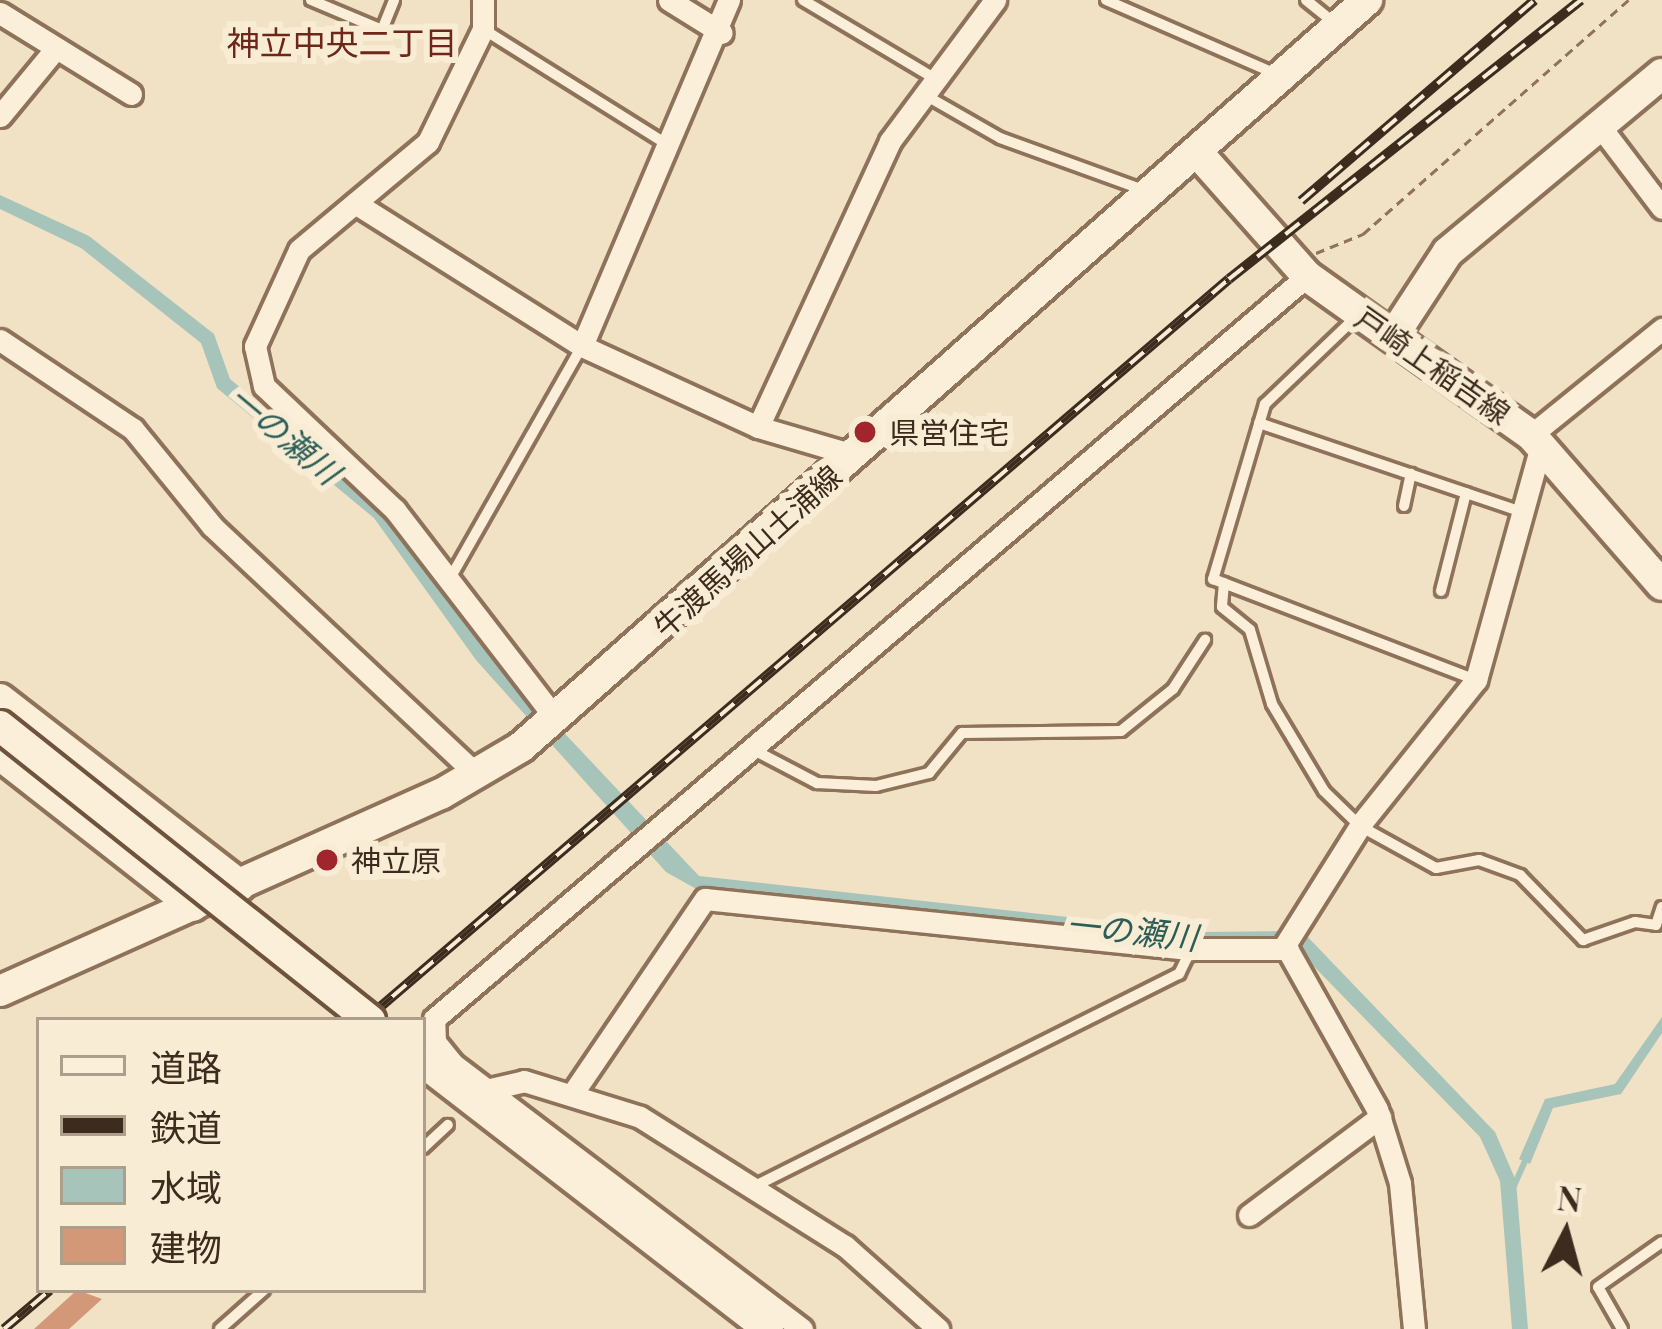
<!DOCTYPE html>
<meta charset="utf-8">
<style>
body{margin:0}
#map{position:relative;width:1662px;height:1329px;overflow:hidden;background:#f1e1c5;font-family:"Playfair Display","Noto Sans JP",serif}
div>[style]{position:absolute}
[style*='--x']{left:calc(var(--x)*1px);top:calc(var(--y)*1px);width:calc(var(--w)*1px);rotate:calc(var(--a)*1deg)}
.water>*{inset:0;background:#a7c4ba}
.stream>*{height:6px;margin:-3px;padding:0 3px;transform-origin:3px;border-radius:3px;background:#a7c4ba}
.building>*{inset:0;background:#d29878}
.path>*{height:3px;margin-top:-1.5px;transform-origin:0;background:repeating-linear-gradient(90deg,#8e7259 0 9px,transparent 0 15px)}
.roads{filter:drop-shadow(3px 0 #8e7259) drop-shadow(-3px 0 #8e7259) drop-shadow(0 3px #8e7259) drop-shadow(0 -3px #8e7259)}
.lane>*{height:10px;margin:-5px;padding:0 5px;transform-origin:5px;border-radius:5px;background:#fbefd9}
.street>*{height:21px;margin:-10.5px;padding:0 10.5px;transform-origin:10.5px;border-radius:10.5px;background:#fbefd9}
.secondary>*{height:30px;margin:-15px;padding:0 15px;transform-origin:15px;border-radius:15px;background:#fbefd9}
.rail>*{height:10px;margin-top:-5px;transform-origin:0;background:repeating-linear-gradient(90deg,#f8ecd5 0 18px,#3d2b1e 0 36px);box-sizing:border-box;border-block:3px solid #3d2b1e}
.bridges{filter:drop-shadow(3px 0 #70533c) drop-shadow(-3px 0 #70533c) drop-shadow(0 3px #70533c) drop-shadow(0 -3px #70533c)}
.secondary-bridge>*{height:30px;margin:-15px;padding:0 15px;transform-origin:15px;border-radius:15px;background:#fbefd9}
.dots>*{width:33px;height:33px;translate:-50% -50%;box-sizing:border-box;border:6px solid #f8ecd5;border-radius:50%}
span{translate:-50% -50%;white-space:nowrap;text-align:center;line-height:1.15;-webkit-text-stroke:12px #f8ecd5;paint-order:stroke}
.street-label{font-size:30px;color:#3d2b1e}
.poi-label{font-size:30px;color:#3d2b1e}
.left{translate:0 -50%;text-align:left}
.neighbourhood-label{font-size:33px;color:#6d261a}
.water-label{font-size:33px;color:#2c5e57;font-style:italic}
.legend{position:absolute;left:36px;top:1017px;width:390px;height:276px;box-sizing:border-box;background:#f8ecd5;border:3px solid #ad9f8c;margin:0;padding:15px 21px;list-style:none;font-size:36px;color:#3d2b1e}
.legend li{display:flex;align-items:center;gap:24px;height:60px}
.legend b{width:60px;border:3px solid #ad9f8c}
.north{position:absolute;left:1506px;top:1173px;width:120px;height:120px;-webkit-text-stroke:9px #f8ecd5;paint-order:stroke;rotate:6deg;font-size:33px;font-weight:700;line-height:48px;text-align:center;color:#3d2b1e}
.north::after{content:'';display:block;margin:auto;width:42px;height:54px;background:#3d2b1e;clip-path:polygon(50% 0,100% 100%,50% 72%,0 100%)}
</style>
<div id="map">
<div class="water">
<i style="clip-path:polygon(0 195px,89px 236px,214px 334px,230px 379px,385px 507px,486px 650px,699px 876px,1202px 932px,1302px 931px,1495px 1132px,1516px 1181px,1528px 1329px,1512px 1329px,1500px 1181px,1480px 1137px,1294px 946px,1204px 946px,698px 890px,666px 872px,476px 660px,374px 518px,217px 388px,201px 343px,81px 248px,0 209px)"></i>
<i style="clip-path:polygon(1662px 1017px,1662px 1033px,1621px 1094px,1553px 1108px,1530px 1164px,1519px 1159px,1545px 1099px,1615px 1084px)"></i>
</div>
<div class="stream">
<i style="--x:1513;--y:1188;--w:35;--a:-66"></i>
</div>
<div class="building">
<i style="clip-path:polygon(77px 1290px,102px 1299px,69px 1329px,34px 1329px)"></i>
</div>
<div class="path">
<i style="--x:1316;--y:253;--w:51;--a:-22"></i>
<i style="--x:1363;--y:234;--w:354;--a:-41.4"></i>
</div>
<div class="roads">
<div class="lane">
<i style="--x:311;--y:0;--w:77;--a:22.9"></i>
<i style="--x:382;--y:30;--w:32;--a:-68"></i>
<i style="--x:803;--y:0;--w:152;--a:30.8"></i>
<i style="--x:1106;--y:0;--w:183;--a:23.5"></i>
<i style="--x:1306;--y:0;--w:38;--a:39"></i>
<i style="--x:483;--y:29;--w:218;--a:32.1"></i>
<i style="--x:925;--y:95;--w:86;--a:29.8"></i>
<i style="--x:1000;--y:138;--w:153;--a:19.9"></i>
<i style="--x:1356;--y:317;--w:126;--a:136.3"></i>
<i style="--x:1265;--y:404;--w:183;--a:106.5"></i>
<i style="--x:1213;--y:579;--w:282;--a:21"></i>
<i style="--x:1259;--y:423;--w:278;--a:18.7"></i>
<i style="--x:1404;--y:506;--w:33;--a:-78"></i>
<i style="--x:448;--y:582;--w:271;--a:-60.4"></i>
<i style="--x:1224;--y:583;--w:24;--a:95"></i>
<i style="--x:1222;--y:607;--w:36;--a:39"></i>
<i style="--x:1250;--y:630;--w:77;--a:73.4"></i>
<i style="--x:1272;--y:704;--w:101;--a:59.1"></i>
<i style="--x:1324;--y:791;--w:50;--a:44.2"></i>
<i style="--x:1360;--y:826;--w:87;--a:28.9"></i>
<i style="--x:1436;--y:868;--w:44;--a:-10.5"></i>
<i style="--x:1479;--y:860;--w:44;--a:20.1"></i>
<i style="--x:1520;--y:875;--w:91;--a:45.9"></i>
<i style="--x:1583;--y:940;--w:55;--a:-19.1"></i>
<i style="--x:1635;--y:922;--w:21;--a:8"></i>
<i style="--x:1656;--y:925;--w:19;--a:-72"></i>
<i style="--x:1441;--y:591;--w:101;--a:-75.7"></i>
<i style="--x:750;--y:748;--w:76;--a:27.6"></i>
<i style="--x:817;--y:783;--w:59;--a:2.9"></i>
<i style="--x:876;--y:786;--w:55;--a:-13.8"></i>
<i style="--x:929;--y:773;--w:52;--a:-50.5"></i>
<i style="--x:962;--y:733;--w:159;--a:-0.7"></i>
<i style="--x:1121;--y:731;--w:67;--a:-38.9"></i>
<i style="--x:1173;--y:689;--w:59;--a:-56.9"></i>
<i style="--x:423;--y:1148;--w:34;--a:-43"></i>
<i style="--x:751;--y:1188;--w:479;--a:-26.6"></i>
<i style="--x:1179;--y:974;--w:28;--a:-64"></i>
<i style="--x:220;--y:1329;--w:59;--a:-41.6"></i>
<i style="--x:1622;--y:1329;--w:48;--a:-119.7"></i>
<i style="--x:1598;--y:1287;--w:78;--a:-35.1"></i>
</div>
<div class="street">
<i style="--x:483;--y:0;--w:29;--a:90"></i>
<i style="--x:483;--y:29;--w:126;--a:116"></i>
<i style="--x:428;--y:142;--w:168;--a:140.1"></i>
<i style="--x:299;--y:250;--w:106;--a:114.6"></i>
<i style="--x:255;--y:346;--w:41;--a:77.3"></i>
<i style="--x:264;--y:386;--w:180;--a:43.4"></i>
<i style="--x:395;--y:510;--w:264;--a:52.4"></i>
<i style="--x:669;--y:0;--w:62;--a:31.9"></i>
<i style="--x:0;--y:13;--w:154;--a:31.7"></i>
<i style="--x:0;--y:116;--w:88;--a:-50.5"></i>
<i style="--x:1599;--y:125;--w:104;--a:52.8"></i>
<i style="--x:355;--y:203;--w:268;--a:32.2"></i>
<i style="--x:582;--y:346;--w:194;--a:24.7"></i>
<i style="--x:758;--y:427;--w:100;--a:16.3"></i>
<i style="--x:0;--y:340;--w:160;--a:33.8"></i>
<i style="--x:133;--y:429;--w:125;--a:50.8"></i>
<i style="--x:212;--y:526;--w:364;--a:43.2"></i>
<i style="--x:582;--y:346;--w:376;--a:-67"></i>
<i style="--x:758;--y:427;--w:315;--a:-65.2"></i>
<i style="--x:890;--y:141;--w:176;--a:-53.3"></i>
<i style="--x:1531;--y:435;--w:169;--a:-39"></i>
<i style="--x:486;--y:1090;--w:39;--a:-13"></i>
<i style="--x:524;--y:1081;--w:121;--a:17.2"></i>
<i style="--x:640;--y:1117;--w:242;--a:32.2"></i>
<i style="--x:845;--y:1246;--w:125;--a:41.7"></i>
<i style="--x:575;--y:1090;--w:231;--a:-55.8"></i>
<i style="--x:705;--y:899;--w:489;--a:5.9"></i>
<i style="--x:1191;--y:949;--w:97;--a:0"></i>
<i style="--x:1249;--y:1215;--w:164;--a:-36.8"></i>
<i style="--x:802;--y:1329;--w:438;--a:-142.8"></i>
<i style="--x:453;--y:1064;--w:28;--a:-129"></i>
<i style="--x:435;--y:1042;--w:23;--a:-92"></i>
<i style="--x:434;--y:1019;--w:1146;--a:-40.4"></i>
<i style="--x:1414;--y:1329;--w:147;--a:-95.5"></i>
<i style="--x:1400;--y:1183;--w:77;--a:-107.3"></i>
<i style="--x:1377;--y:1109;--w:188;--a:-119.3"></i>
<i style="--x:1285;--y:945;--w:146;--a:-57.8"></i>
<i style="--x:1363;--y:821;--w:181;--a:-51.3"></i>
<i style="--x:1476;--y:680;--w:243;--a:-74.5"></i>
</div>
<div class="secondary">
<i style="--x:1197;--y:152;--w:166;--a:48.4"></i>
<i style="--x:1307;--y:276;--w:275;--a:35.4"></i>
<i style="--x:1531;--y:435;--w:199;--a:48.9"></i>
<i style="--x:1393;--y:336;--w:100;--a:-56.8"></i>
<i style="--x:1448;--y:252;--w:278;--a:-39.8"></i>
<i style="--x:0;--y:699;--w:304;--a:37.8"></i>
<i style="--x:0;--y:755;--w:245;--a:38"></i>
<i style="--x:0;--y:991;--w:483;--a:-24.1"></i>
<i style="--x:441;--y:794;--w:93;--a:-30.4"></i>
<i style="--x:521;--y:747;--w:1129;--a:-41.44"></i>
<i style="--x:423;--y:1062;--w:436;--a:37.7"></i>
</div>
</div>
<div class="rail">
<i style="--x:1301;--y:201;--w:308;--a:-40.7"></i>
<i style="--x:365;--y:1020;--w:1138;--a:-40.62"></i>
<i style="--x:1229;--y:279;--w:449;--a:-38.4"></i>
<i style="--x:4;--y:1329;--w:60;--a:-40.3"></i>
</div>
<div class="bridges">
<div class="secondary-bridge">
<i style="--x:0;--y:726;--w:473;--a:38.5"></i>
</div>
</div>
<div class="dots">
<i style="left:865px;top:432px;background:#a1252d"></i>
<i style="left:327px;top:860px;background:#a1252d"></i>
</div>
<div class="street-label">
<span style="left:1433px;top:365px;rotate:35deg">戸崎上稲吉線</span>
<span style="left:747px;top:551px;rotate:-42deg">牛渡馬場山土浦線</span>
</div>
<div class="poi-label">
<span class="left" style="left:889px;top:432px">県営住宅</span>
<span class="left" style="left:351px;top:860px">神立原</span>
</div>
<div class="neighbourhood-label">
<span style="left:342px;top:42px">神立中央二丁目</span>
</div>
<div class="water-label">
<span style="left:285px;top:434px;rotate:40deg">一の瀬川</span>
<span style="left:1132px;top:930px;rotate:6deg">一の瀬川</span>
</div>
<ul class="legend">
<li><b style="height:15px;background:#fbefd9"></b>道路</li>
<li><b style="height:15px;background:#3d2b1e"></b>鉄道</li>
<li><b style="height:33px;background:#a7c4ba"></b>水域</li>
<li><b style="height:33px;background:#d29878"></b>建物</li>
</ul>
<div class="north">N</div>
</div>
